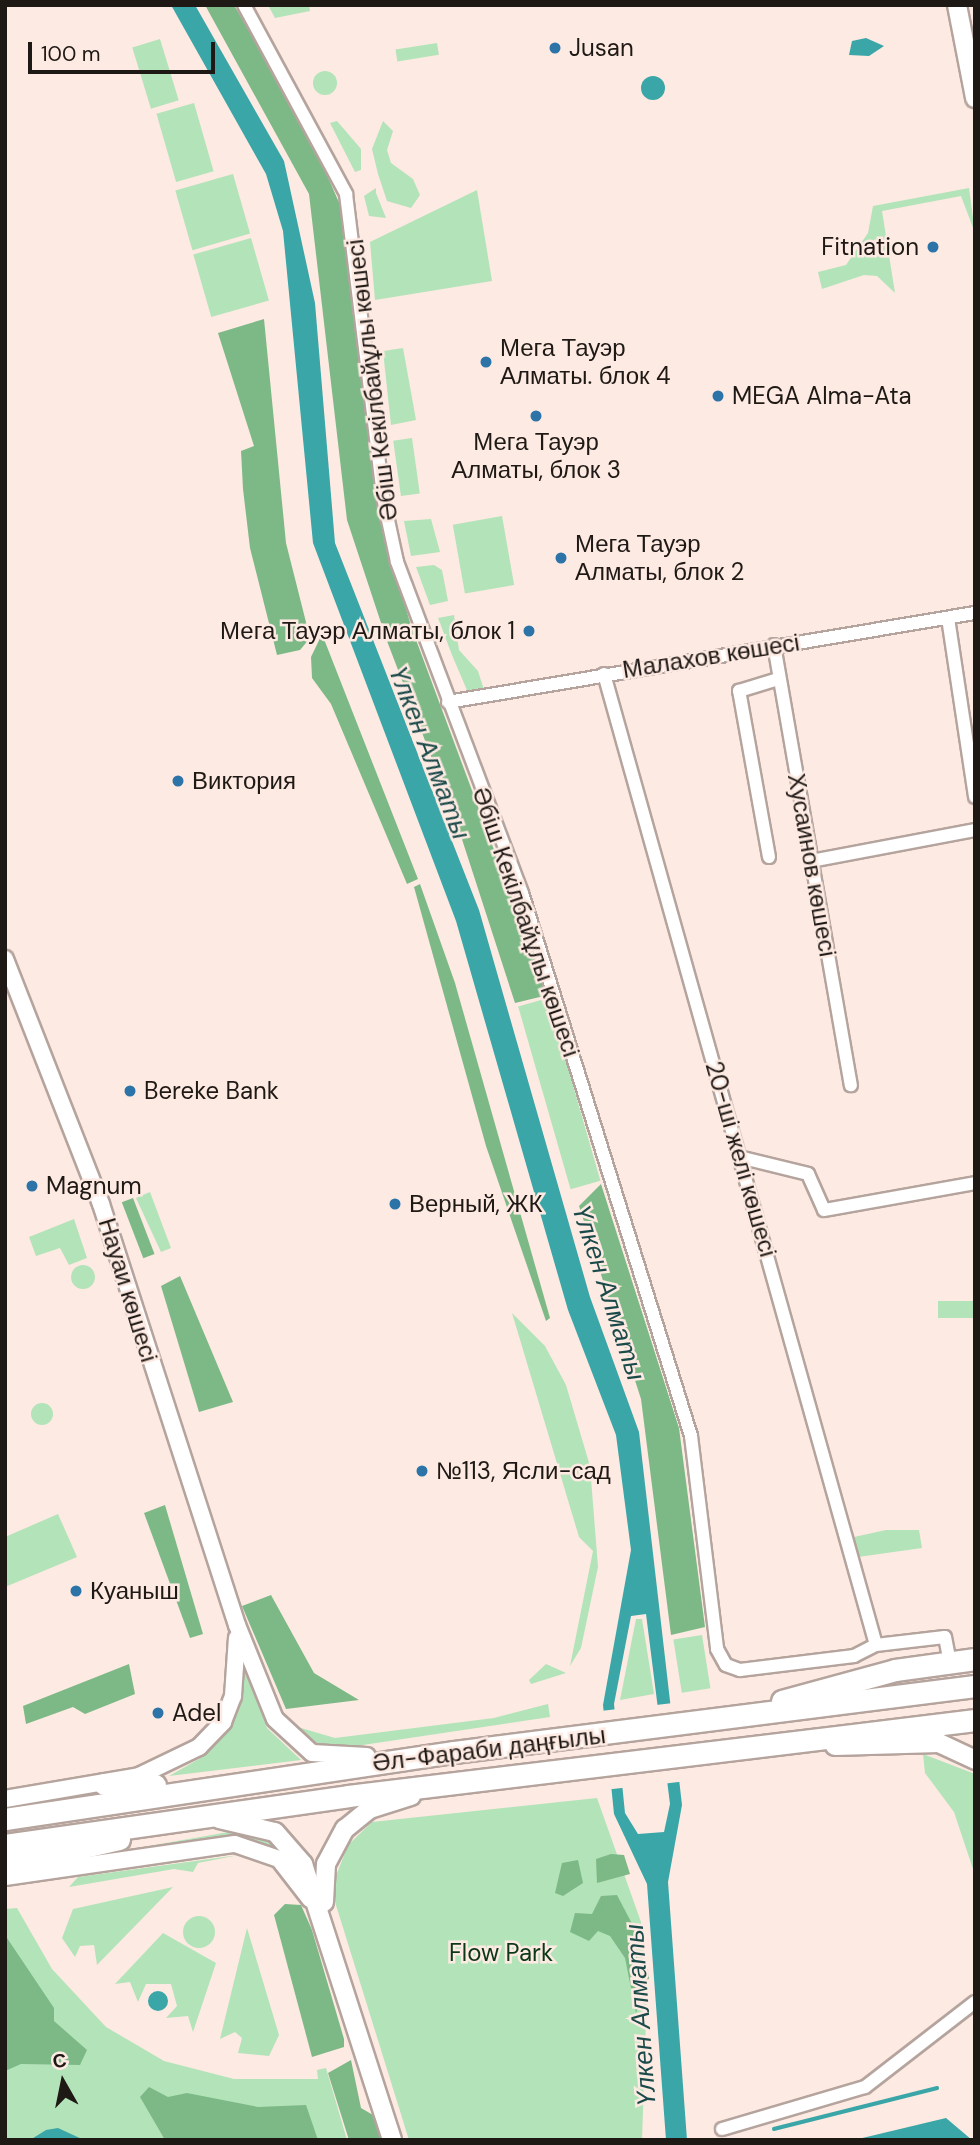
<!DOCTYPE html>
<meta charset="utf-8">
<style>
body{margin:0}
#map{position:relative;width:980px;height:2145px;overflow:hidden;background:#fdeae2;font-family:"DM Sans",sans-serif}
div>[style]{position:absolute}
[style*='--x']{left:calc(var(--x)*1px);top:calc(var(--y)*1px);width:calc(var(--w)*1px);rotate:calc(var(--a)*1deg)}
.green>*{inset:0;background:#b3e3b9;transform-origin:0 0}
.round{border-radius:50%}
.forest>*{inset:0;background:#7db986;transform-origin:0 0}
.water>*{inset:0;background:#3aa6a7}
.pier>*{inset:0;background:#fdeae2;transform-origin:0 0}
.stream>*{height:3.5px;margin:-1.75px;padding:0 1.75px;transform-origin:1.75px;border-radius:1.75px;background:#3aa6a7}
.roads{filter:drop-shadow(2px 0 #b5a49d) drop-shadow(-2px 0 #b5a49d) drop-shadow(0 2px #b5a49d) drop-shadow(0 -2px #b5a49d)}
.minor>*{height:12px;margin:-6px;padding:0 6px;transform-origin:6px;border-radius:6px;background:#fff}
.tertiary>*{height:16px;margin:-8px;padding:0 8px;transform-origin:8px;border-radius:8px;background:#fff}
.secondary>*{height:18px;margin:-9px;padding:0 9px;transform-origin:9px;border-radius:9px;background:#fff}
.primary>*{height:21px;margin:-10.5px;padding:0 10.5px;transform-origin:10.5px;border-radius:10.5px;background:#fff}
.dots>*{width:19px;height:19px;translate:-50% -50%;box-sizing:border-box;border:4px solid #fdeae2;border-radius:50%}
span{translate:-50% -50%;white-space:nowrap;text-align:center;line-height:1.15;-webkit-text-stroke:5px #fdeae2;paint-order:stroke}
.poi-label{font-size:24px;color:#1f1916}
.left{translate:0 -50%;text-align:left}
.right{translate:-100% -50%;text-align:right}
.street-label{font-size:24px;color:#1f1916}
.park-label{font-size:24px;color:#0a3716}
.water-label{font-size:26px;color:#1b4a4a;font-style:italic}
.frame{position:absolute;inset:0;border:7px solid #1f1916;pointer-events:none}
.north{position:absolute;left:28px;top:2047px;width:70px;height:70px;-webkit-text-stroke:5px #fdeae2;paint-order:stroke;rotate:351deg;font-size:19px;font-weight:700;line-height:28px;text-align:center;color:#1f1916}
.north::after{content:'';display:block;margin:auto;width:24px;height:32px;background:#1f1916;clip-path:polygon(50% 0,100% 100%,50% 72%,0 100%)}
.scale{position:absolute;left:28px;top:42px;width:187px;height:32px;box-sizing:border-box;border:4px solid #1f1916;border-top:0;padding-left:9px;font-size:21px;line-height:24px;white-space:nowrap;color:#1f1916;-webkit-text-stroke:5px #fdeae2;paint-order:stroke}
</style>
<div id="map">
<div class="green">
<i style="clip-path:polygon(268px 5px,309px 5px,310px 11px,275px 18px)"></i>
<i style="left:160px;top:39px;width:64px;height:29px;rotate:73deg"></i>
<i style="left:437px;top:43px;width:12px;height:42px;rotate:81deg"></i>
<i class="round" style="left:313px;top:71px;width:24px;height:24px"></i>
<i style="left:194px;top:103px;width:71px;height:39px;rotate:74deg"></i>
<i style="clip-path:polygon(337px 121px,361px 149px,361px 170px,355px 172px,330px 123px)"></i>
<i style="clip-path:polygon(383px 121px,393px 131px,387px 150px,391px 163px,413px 179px,420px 195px,411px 208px,387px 201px,378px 174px,372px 149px)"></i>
<i style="left:233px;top:174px;width:62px;height:60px;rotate:74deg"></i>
<i style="clip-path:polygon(376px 188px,376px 193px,386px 218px,369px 216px,364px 196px)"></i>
<i style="clip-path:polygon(969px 188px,975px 233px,961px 196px,882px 211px,895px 293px,877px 276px,864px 275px,822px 289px,818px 272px,846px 265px,868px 233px,873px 206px)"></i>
<i style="clip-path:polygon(477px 190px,492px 281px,375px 300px,370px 242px)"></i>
<i style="left:251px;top:238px;width:65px;height:60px;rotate:74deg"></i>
<i style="clip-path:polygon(403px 348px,416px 420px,391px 425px,383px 351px)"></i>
<i style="left:412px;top:438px;width:56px;height:19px;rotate:82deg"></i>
<i style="left:502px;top:516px;width:70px;height:50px;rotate:80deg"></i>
<i style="clip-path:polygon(431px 519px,440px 552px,411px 556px,404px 521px)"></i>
<i style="clip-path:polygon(434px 565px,442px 570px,448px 601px,430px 605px,416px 567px)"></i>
<i style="clip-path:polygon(454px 615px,459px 650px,478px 671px,484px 690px,469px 695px,452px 655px,438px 618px)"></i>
<i style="left:548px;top:998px;width:190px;height:31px;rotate:74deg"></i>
<i style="clip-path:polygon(150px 1192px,171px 1248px,161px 1252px,136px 1198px)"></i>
<i style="clip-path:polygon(74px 1219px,87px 1258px,69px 1265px,60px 1248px,36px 1256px,29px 1237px)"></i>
<i class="round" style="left:71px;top:1265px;width:24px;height:24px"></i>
<i style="left:975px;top:1301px;width:17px;height:37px;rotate:90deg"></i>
<i style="clip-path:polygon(512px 1313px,545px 1346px,566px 1385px,590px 1466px,598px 1567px,581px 1648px,570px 1666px,593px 1551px,579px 1537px)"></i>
<i class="round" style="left:31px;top:1403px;width:22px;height:22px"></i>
<i style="clip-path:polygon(58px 1514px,77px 1557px,5px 1587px,5px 1537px)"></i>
<i style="clip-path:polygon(886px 1530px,919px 1530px,922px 1548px,858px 1557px,854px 1537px)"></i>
<i style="clip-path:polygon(636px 1619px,642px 1619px,654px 1694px,620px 1700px)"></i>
<i style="left:702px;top:1635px;width:54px;height:29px;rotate:81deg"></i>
<i style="clip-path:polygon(242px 1653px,267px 1728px,301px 1760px,169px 1776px,199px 1759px,225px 1729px,243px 1683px)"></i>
<i style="clip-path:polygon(546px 1664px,566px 1673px,531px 1684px,529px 1680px)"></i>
<i style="clip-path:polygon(548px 1704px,550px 1717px,336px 1749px,307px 1743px,284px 1723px,335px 1738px,494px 1718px)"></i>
<i style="clip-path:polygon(923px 1754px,975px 1774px,975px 1875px,954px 1812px,925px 1773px)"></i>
<i style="clip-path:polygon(597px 1798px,641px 1922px,647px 1991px,642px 2140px,409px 2140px,331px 1889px,348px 1845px,372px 1822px)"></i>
<i style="clip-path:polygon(246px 1829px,289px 1851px,283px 1855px,243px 1838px,5px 1871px)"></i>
<i style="clip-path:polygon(239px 1855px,198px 1863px,193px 1872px,174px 1869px,69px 1887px,78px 1877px)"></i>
<i style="clip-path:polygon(173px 1887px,97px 1965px,94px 1945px,80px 1946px,75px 1957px,62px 1938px,73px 1909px)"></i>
<i style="clip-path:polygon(17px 1908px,52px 1969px,106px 2027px,164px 2061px,234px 2079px,318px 2079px,317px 2070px,326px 2068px,347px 2140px,5px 2140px,5px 1909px)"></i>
<i class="round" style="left:183px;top:1916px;width:32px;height:32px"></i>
<i style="clip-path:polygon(247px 1928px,279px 2035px,269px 2056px,238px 2053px,242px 2038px,235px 2032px,220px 2039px)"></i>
<i style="clip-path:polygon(163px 1933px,216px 1963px,193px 2032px,188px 2016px,166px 2018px,177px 2006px,171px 1984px,146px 1984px,138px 2002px,130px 1982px,115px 1984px)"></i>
</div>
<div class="forest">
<i style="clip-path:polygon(205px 5px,234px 5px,308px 132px,341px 207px,380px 522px,412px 629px,548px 995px,515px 1003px,458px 827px,387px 641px,347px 520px,309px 194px)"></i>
<i style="clip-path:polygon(264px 319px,286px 543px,310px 638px,300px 650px,277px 655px,250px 548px,243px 489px,241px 451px,254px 446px,218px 333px)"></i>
<i style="clip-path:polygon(322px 634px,418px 879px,407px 884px,331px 704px,312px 678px,311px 657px)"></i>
<i style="clip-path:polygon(420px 884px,455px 983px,550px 1318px,546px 1321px,486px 1146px,414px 887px)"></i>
<i style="clip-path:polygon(601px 1184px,679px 1428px,705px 1627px,671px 1635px,641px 1399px,579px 1206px)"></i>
<i style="left:133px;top:1198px;width:60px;height:12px;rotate:69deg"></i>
<i style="clip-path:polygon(180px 1276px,233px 1402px,199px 1412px,161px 1286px)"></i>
<i style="clip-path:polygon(165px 1505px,203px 1634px,190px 1638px,144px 1513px)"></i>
<i style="clip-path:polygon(271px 1595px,314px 1673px,359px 1700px,286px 1709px,242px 1606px)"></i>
<i style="clip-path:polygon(129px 1664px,135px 1694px,85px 1714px,73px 1707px,26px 1724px,23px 1706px)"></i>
<i style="clip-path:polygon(611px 1854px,624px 1855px,630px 1874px,597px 1883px,596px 1859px)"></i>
<i style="clip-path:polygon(578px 1860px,583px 1883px,563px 1896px,555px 1893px,562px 1863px)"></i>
<i style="clip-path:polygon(617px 1895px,640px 1939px,632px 1954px,647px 1964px,649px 1978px,636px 2013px,625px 1958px,610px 1936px,598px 1931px,589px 1941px,570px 1932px,575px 1913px,592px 1914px,601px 1896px)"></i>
<i style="clip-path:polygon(285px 1904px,301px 1905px,312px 1930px,344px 2039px,344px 2047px,312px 2057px,274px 1915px)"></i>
<i style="clip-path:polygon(5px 1935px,54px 2008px,54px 2021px,87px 2050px,80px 2065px,21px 2064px,5px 2071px)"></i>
<i style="clip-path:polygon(351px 2060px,361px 2108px,373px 2115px,381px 2140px,349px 2140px,328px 2073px)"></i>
<i style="clip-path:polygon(149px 2087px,168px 2097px,187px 2093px,258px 2107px,306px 2105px,318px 2140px,165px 2140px,140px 2097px)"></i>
</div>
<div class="water">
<i style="clip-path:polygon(evenodd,171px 5px,195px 5px,284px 161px,315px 303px,335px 543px,479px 910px,590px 1297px,639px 1432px,682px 1805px,668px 1882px,687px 2140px,666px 2140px,647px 1884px,614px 1814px,603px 1705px,631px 1550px,616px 1435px,568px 1310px,456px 921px,313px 543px,283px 231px,266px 174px,171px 5px,646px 1614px,670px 1804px,664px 1832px,638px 1834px,625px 1813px,614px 1704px,631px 1616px,646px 1614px)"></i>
<i style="clip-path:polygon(866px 38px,884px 46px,869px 56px,849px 55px,852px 41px)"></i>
<i class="round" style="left:641px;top:76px;width:24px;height:24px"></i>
<i class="round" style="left:148px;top:1991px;width:20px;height:20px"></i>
<i style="clip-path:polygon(946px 2118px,972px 2140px,854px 2140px)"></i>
<i style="clip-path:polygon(58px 2128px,84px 2140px,30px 2140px,46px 2130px)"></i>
</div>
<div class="pier">
<i style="left:673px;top:1703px;width:79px;height:19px;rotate:83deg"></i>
<i style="left:618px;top:1709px;width:79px;height:18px;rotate:84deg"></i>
</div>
<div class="stream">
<i style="--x:774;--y:2129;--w:168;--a:-14.1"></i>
</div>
<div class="roads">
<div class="minor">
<i style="--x:244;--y:5;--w:215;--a:61.6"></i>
<i style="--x:346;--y:194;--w:305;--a:83"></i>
<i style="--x:383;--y:497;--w:66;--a:77.8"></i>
<i style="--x:397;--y:562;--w:354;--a:69.3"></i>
<i style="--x:522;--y:893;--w:569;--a:72.71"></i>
<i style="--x:691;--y:1436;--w:215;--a:83"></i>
<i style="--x:717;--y:1649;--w:18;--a:61"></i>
<i style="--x:726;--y:1665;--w:15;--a:20"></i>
<i style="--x:740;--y:1670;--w:115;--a:-7"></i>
<i style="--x:854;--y:1656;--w:25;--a:-27"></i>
<i style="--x:948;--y:618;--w:181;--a:81.4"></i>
<i style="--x:774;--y:645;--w:447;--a:80.1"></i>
<i style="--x:604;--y:674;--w:1008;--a:74.35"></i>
<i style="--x:448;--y:702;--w:534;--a:-9.59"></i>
<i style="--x:769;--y:857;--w:169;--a:-100.2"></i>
<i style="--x:739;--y:691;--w:41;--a:-17.1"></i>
<i style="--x:811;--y:861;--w:167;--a:-10.7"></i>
<i style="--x:739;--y:1157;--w:71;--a:13.8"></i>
<i style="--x:808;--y:1174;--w:39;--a:66"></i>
<i style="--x:824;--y:1210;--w:153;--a:-10.1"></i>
<i style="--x:876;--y:1645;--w:69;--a:-6.6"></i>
<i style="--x:945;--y:1637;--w:26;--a:79"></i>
<i style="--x:722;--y:2129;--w:149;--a:-16.4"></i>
<i style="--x:865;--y:2087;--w:139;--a:-37.7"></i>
</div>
<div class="tertiary">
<i style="--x:5;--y:959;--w:263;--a:68.6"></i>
<i style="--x:101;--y:1204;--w:442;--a:72.1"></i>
<i style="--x:237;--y:1625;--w:101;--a:68"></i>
<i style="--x:275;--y:1719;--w:50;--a:42.6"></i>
<i style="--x:312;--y:1753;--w:55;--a:3.1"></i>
<i style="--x:5;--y:1799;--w:136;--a:-9.7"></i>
<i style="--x:139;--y:1776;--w:67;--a:-25.8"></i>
<i style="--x:199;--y:1747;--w:35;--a:-46"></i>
<i style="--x:223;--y:1722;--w:28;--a:-69"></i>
<i style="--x:233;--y:1696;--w:58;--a:-86.1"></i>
<i style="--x:5;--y:1877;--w:232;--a:-8.2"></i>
<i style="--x:235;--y:1844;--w:46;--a:18.8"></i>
<i style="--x:279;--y:1859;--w:51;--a:52.2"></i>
</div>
<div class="secondary">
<i style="--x:957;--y:5;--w:95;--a:79"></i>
<i style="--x:835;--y:1746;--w:104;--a:-1.7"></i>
<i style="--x:939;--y:1743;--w:40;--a:25"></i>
<i style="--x:219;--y:1819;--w:57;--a:13.1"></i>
<i style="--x:275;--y:1832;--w:43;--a:48.8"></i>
<i style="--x:303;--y:1864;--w:290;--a:72.1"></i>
<i style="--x:324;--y:1902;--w:38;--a:-87"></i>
<i style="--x:326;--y:1864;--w:40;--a:-62"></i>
<i style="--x:345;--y:1829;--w:32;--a:-39"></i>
<i style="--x:370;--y:1809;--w:43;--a:-17.6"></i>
</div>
<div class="primary">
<i style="--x:782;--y:1701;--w:117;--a:-15.3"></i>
<i style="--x:895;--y:1670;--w:81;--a:-7.8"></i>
<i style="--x:104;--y:1784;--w:51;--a:1.1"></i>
<i style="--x:5;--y:1819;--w:454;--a:-8.5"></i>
<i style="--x:454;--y:1752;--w:525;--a:-7.22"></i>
<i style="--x:5;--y:1845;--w:346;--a:-8.1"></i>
<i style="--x:348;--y:1796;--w:632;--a:-6.91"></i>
<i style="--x:5;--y:1865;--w:117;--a:-12.8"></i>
</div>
</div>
<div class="dots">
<i style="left:555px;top:48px;background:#2c74a8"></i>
<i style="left:933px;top:247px;background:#2c74a8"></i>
<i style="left:486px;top:362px;background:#2c74a8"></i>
<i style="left:718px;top:396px;background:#2c74a8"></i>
<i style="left:536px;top:416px;background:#2c74a8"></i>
<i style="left:561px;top:558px;background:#2c74a8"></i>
<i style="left:529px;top:631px;background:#2c74a8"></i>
<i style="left:178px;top:781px;background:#2c74a8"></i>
<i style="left:130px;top:1091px;background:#2c74a8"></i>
<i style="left:32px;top:1186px;background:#2c74a8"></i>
<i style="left:395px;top:1204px;background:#2c74a8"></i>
<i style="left:422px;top:1471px;background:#2c74a8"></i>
<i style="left:76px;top:1591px;background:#2c74a8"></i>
<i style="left:158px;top:1713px;background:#2c74a8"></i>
</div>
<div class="poi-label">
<span class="left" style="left:569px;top:48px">Jusan</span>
<span class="right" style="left:919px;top:247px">Fitnation</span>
<span class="left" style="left:500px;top:362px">Мега Тауэр<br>Алматы. блок 4</span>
<span class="left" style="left:732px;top:396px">MEGA Alma-Ata</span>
<span style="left:536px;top:456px">Мега Тауэр<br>Алматы, блок 3</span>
<span class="left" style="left:575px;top:558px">Мега Тауэр<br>Алматы, блок 2</span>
<span class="right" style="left:515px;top:631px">Мега Тауэр Алматы, блок 1</span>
<span class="left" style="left:192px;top:781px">Виктория</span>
<span class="left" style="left:144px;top:1091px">Bereke Bank</span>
<span class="left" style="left:46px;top:1186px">Magnum</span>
<span class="left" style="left:409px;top:1204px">Верный, ЖК</span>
<span class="left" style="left:436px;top:1471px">№113, Ясли-сад</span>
<span class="left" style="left:90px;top:1591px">Куаныш</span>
<span class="left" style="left:172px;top:1713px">Adel</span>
</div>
<div class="street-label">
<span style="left:372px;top:380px;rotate:-97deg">Әбіш Кекілбайұлы көшесі</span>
<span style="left:711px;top:656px;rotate:-9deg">Малахов көшесі</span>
<span style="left:812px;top:865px;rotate:80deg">Хусаинов көшесі</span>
<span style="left:526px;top:922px;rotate:71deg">Әбіш Кекілбайұлы көшесі</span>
<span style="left:741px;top:1159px;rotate:74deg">20-ші желі көшесі</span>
<span style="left:128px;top:1290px;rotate:73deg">Науаи көшесі</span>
<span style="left:489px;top:1749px;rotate:-7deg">Әл-Фараби даңғылы</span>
</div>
<div class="park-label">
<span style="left:501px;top:1953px">Flow Park</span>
</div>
<div class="water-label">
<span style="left:429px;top:753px;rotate:69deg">Үлкен Алматы</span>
<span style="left:608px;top:1293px;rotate:72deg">Үлкен Алматы</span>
<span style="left:641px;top:2015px;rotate:-94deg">Үлкен Алматы</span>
</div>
<div class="frame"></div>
<div class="north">С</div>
<div class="scale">100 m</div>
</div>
